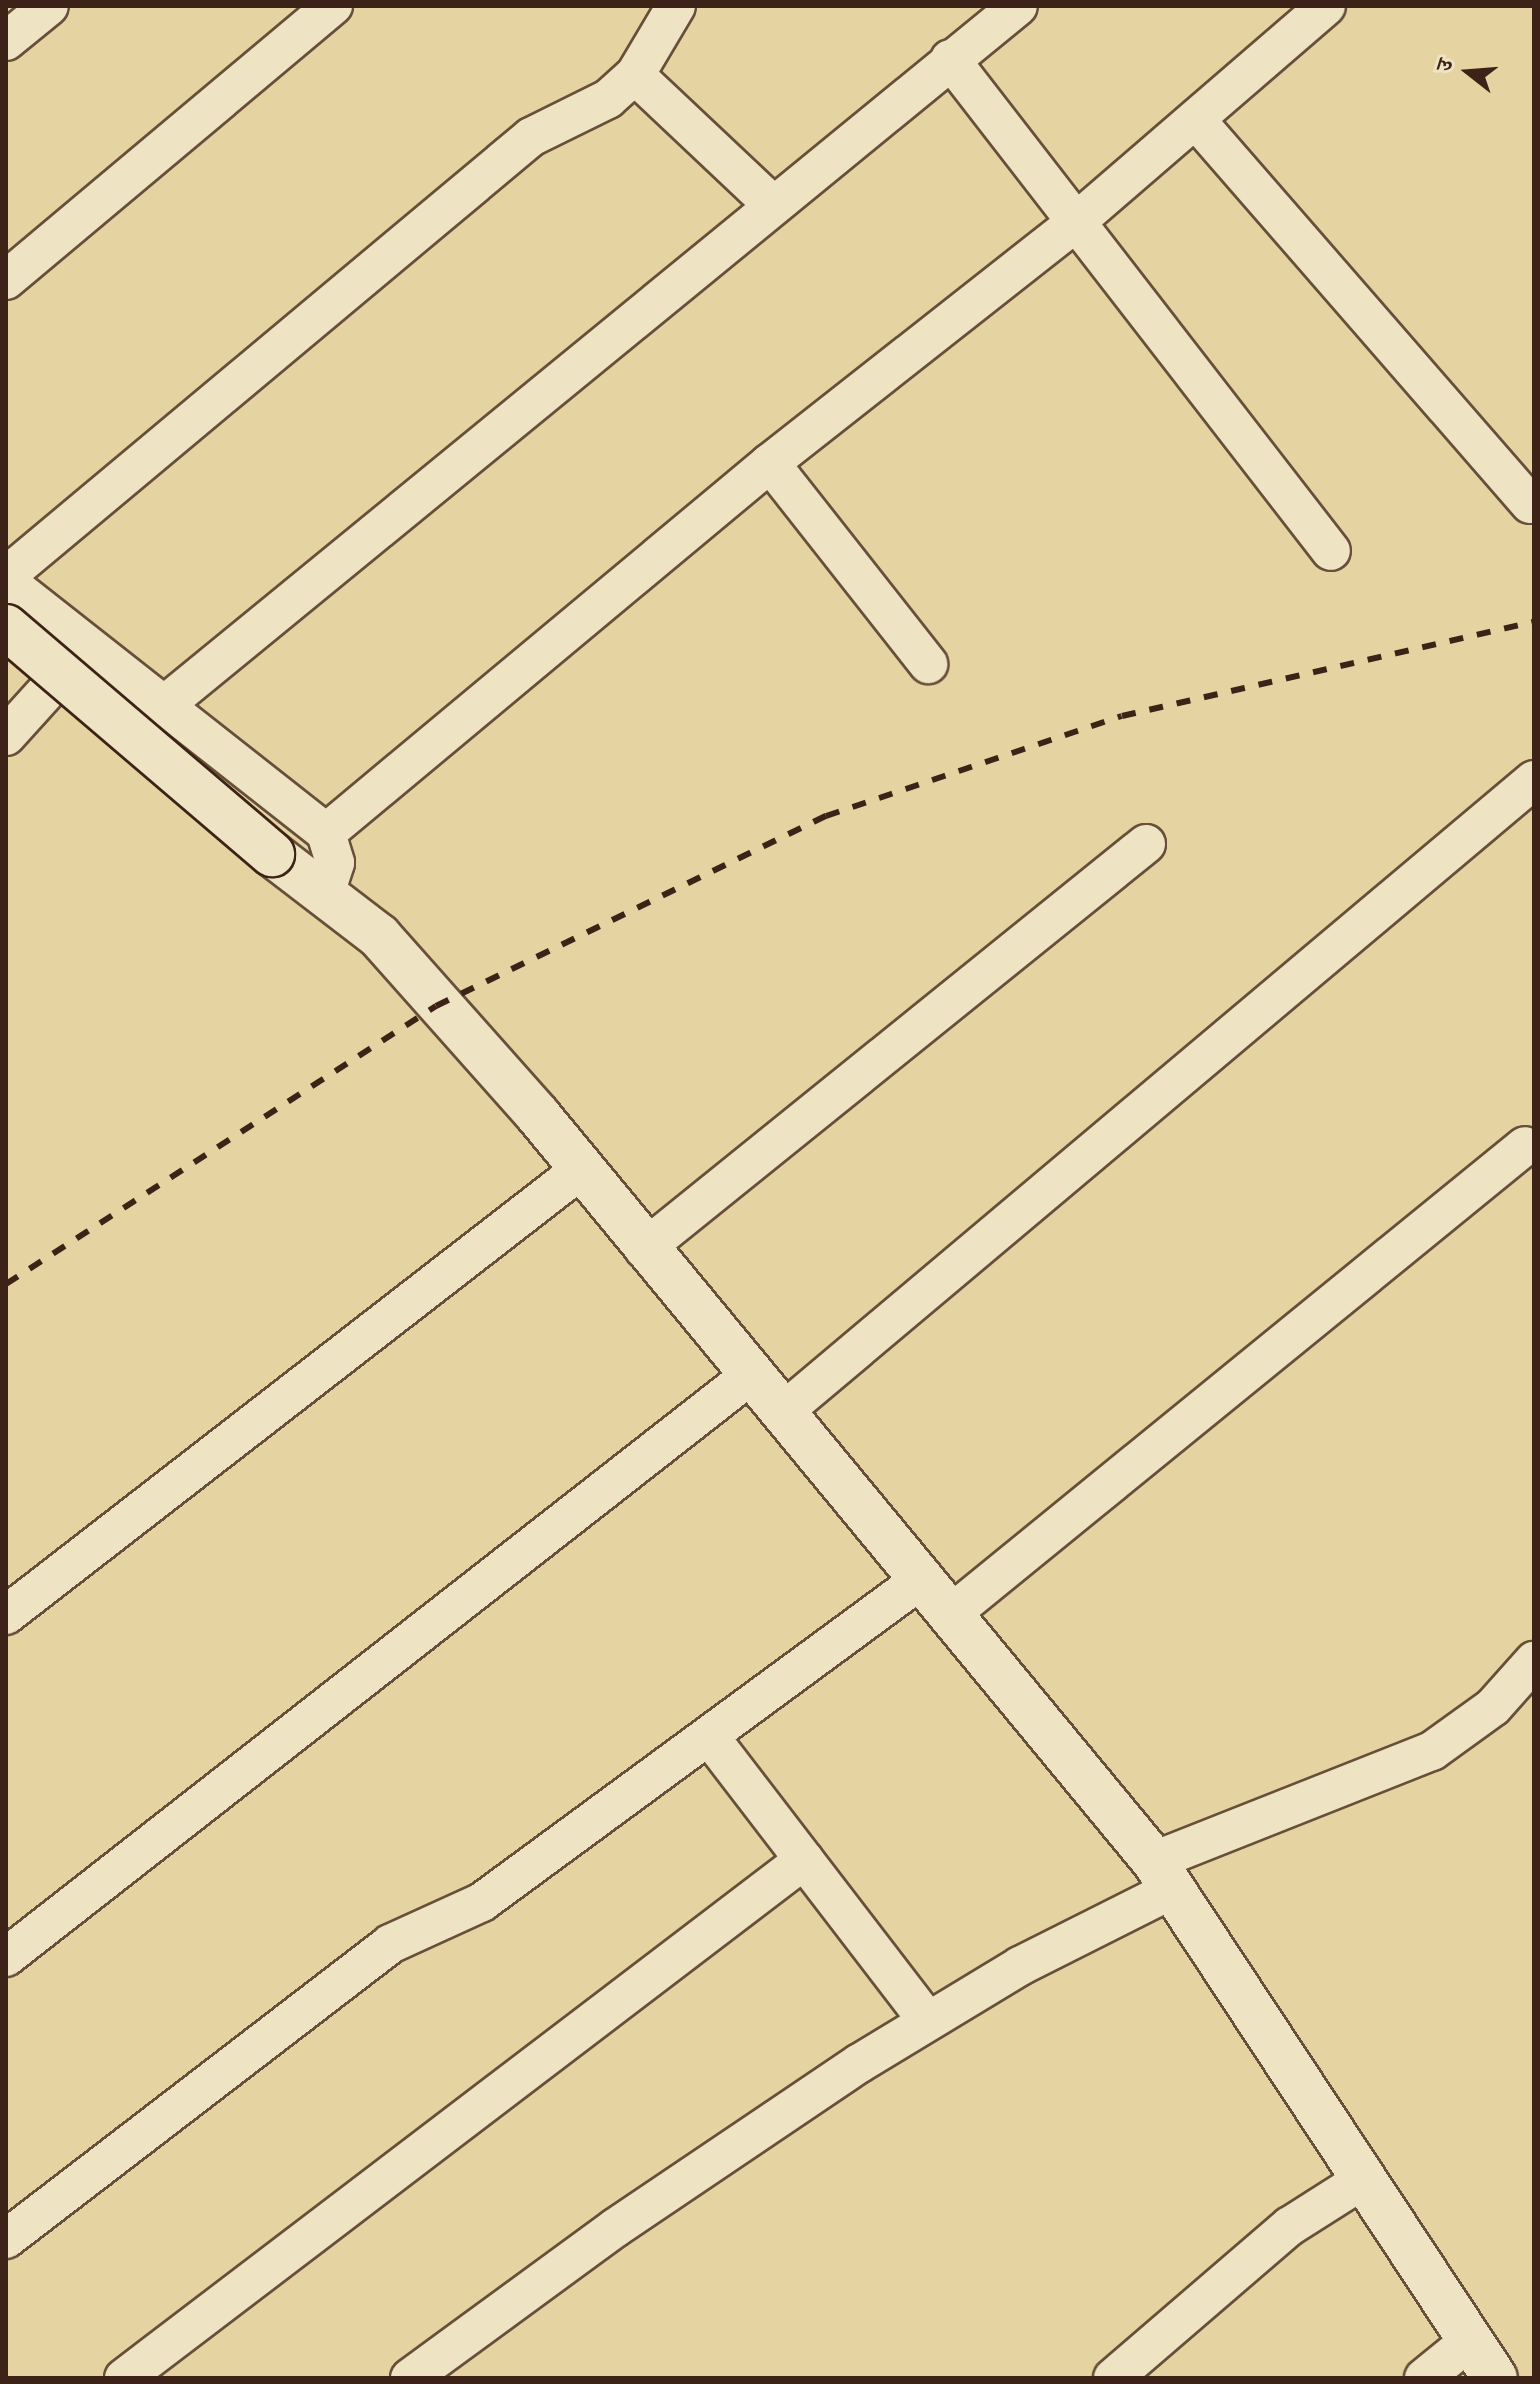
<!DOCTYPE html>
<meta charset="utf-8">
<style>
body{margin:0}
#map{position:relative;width:1540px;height:2384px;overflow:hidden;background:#e5d4a1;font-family:"IM FELL Great Primer","Noto Serif Devanagari",serif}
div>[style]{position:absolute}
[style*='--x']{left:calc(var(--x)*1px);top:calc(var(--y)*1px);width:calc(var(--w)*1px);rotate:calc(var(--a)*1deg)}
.roads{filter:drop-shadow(2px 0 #674f3a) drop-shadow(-2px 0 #674f3a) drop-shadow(0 2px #674f3a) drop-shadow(0 -2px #674f3a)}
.street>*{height:38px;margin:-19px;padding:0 19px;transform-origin:19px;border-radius:19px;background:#eee3c2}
.secondary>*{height:44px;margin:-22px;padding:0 22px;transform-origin:22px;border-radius:22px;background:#eee3c2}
.rail>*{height:6px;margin-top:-3px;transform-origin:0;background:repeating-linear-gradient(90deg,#3d2317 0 14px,transparent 0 28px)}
.bridges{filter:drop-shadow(2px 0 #3d2317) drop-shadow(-2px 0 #3d2317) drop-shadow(0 2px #3d2317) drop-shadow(0 -2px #3d2317)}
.secondary-bridge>*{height:44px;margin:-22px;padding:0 22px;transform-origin:22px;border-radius:22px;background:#eee3c2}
span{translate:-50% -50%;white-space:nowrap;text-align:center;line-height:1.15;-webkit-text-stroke:6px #eee3c2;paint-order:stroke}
.frame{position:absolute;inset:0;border:8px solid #3d2317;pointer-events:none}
.north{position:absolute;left:1428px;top:32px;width:80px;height:80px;-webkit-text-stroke:6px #eee3c2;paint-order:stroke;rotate:287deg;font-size:22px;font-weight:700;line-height:32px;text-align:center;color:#3d2317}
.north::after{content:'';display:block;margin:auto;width:28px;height:36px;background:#3d2317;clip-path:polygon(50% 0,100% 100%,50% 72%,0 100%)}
</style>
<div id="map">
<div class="roads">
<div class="street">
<i style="--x:6;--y:41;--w:55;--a:-39.1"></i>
<i style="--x:950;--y:59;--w:622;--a:52.25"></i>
<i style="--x:635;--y:75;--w:190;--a:43.3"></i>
<i style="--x:1196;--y:120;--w:509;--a:48.98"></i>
<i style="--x:6;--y:280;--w:427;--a:-40"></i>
<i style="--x:770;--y:463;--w:256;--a:51.8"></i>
<i style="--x:6;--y:576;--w:684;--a:-39.9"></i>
<i style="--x:531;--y:137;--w:86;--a:-26.3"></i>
<i style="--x:608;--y:99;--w:36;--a:-42"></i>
<i style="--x:635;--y:75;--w:80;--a:-59.3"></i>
<i style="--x:6;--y:581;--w:407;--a:38.2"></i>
<i style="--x:326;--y:833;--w:31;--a:73"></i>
<i style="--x:335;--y:863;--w:33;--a:108"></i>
<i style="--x:162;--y:707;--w:1106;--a:-39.31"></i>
<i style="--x:6;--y:736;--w:113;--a:-47.9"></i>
<i style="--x:326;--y:833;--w:578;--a:-39.81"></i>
<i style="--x:770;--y:463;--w:390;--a:-38.2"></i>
<i style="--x:1076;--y:222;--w:330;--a:-40.8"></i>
<i style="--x:644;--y:1249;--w:645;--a:-38.9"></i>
<i style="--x:784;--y:1411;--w:980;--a:-40.08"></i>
<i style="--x:952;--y:1613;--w:739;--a:-39.18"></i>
<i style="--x:6;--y:1615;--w:725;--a:-37.77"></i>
<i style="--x:709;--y:1736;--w:359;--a:52.5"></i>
<i style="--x:1154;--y:1861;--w:299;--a:-21.6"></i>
<i style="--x:1432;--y:1751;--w:75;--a:-35.8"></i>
<i style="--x:1493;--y:1707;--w:62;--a:-48.3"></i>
<i style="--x:6;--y:1957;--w:947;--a:-38.01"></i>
<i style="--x:6;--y:2239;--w:484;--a:-37.5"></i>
<i style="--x:390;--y:1944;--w:101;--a:-24.5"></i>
<i style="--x:482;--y:1902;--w:547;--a:-36.3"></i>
<i style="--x:124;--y:2378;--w:855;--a:-37.3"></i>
<i style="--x:410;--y:2378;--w:254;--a:-36.2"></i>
<i style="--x:615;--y:2228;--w:295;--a:-34"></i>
<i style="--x:860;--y:2063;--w:187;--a:-31.2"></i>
<i style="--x:1020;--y:1966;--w:171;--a:-26.7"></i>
<i style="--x:1113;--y:2378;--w:233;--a:-40.7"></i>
<i style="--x:1290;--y:2226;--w:88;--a:-32.4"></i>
<i style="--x:1424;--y:2378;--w:55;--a:-39.1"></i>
</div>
<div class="secondary">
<i style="--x:272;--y:854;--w:135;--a:37.5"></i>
<i style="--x:379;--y:936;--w:238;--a:48.4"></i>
<i style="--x:537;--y:1114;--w:969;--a:50.44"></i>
<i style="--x:1154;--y:1861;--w:619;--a:56.59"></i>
</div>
</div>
<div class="rail">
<i style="--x:6;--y:1284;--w:512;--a:-32.88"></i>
<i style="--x:436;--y:1006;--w:434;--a:-26"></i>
<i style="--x:826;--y:816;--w:312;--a:-18.7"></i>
<i style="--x:1122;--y:716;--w:423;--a:-12.9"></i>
</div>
<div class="bridges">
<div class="secondary-bridge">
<i style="--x:6;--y:627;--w:350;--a:40.5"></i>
</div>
</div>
<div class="frame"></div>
<div class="north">उ</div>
</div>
